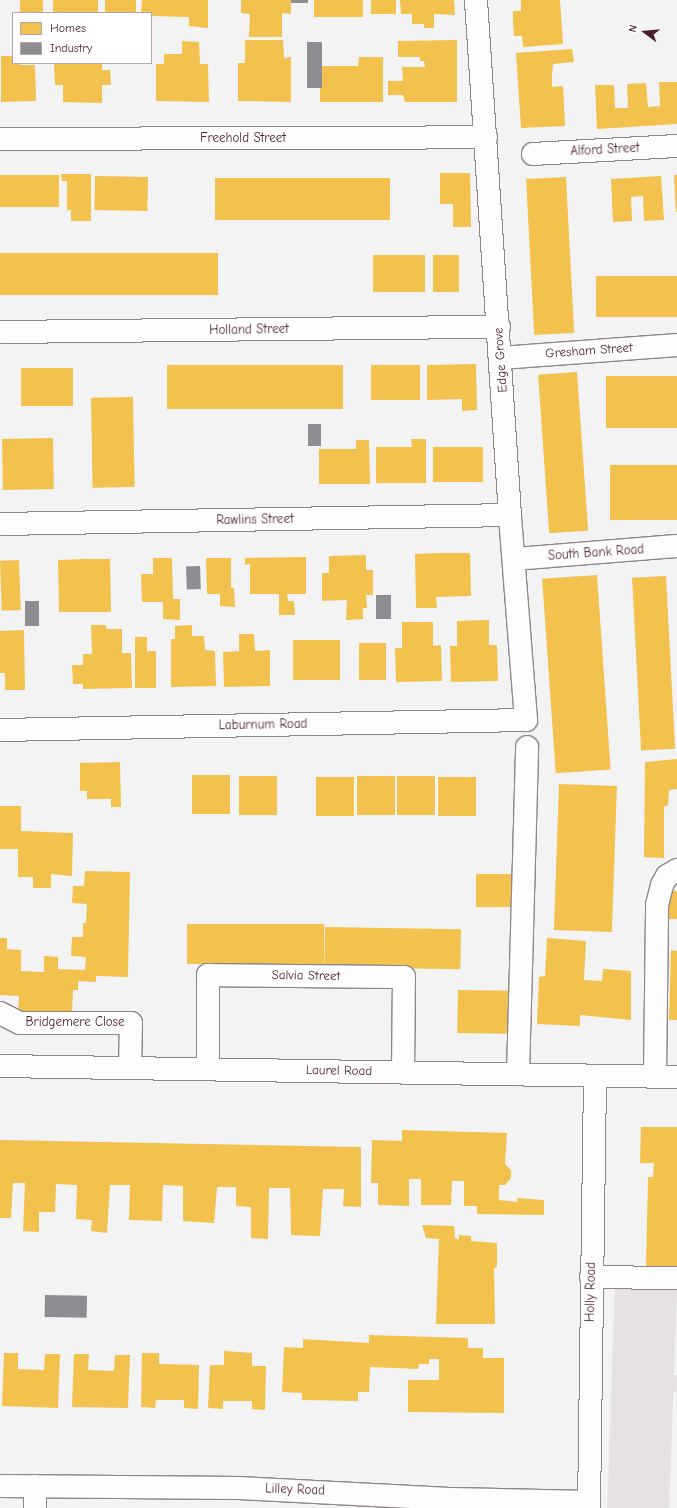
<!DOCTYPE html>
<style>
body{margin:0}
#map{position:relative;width:677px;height:1508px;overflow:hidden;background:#f3f3f3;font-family:"Comic Neue",sans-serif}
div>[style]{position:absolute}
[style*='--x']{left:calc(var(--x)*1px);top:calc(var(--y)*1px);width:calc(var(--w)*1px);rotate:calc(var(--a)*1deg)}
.built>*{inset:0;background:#e6e2e2;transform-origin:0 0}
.green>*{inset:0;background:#e6e1e2;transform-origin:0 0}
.homes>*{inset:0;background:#f2c14e;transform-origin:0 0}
.industry>*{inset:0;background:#8d8d92;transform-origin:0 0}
.roads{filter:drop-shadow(1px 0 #8e8688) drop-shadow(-1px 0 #8e8688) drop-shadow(0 1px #8e8688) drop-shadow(0 -1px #8e8688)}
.minor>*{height:22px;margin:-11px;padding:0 11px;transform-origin:11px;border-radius:11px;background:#fdfdfd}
span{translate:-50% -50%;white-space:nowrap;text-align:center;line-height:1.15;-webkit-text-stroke:4px #fff;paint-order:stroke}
.street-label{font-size:13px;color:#4a1f2b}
.legend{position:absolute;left:12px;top:12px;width:140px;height:52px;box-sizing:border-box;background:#fff;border:1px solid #b7a5aa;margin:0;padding:5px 7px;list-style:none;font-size:12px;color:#4a1f2b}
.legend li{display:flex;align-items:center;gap:8px;height:20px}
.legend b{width:20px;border:1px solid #b7a5aa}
.north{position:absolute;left:625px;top:12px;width:40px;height:40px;-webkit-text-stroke:3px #fff;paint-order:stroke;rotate:286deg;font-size:11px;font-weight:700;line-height:16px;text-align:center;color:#4a1f2b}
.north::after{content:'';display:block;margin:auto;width:14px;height:18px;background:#4a1f2b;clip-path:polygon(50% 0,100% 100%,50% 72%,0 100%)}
</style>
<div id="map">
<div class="built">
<i style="left:615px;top:1285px;width:62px;height:223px;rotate:2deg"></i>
</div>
<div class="green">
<i style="left:615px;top:1285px;width:62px;height:71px;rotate:2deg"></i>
<i style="left:615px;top:1374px;width:62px;height:17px;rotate:1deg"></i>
</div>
<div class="homes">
<i style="left:20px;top:0;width:23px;height:13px"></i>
<i style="left:53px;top:0;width:45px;height:13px"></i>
<i style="left:105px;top:0;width:31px;height:13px"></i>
<i style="clip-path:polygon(142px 0,208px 0,208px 28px,189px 26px,189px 17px,151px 16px,151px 13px,141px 13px)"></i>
<i style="clip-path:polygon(241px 0,291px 0,291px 14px,282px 13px,282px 37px,249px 37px,250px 14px,241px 13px)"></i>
<i style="left:314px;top:0;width:49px;height:17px"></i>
<i style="left:371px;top:0;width:25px;height:14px"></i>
<i style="clip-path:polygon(400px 0,454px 0,455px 15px,434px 14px,434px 28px,424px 28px,424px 24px,412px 24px,412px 14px,401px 14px)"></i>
<i style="clip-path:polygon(521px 0,560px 0,563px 44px,523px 47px,522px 36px,514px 36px,513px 23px,513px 11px,521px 11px)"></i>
<i style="clip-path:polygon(245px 40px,283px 40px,284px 58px,291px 57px,291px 102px,238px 101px,238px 63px,245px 63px)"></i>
<i style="clip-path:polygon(457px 40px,457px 102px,405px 102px,403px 95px,388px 95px,388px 81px,403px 81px,402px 67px,425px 67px,424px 61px,420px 61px,420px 57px,398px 57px,398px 41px)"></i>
<i style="clip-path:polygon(182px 41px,199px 42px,200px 64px,208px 64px,209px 102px,156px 101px,156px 64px,164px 64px,164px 54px,182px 54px)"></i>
<i style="clip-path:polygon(572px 49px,574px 62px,553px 64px,552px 76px,552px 87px,563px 86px,565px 126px,521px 128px,516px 53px)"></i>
<i style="clip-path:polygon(1px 56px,13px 56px,13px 63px,20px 63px,20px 65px,35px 65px,36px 101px,1px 102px)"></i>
<i style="clip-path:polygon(359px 57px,383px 57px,383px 102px,320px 102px,320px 66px,358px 66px)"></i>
<i style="clip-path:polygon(54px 63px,102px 63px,102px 70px,110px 70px,111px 85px,102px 85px,102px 103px,63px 102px,63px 85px,55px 85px)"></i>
<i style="clip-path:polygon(659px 82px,677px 82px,677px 124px,597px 129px,595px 85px,614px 85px,615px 108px,628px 108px,627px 84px,646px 83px,648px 107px,660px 106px)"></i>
<i style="clip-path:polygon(440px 173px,470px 173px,471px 227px,453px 227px,453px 204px,440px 204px)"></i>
<i style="clip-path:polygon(61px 174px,91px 174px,91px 221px,71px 221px,71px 210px,67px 210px,67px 181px,62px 181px)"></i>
<i style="left:0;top:175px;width:59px;height:32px"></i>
<i style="clip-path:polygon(674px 175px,677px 175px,677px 212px,676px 212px)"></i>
<i style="left:95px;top:176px;width:53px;height:34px;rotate:1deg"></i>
<i style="clip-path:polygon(661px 176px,664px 220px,644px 221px,643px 196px,631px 197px,632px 221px,613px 222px,611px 179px)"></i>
<i style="left:566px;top:177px;width:156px;height:40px;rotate:87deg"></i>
<i style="left:215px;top:178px;width:175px;height:42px"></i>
<i style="left:218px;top:253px;width:42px;height:218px;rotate:90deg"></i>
<i style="left:373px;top:255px;width:52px;height:37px"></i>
<i style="left:433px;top:255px;width:26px;height:37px"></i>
<i style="left:677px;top:276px;width:41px;height:81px;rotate:90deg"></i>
<i style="clip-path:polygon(476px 364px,477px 410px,462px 411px,462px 399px,427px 400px,427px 365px)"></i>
<i style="left:167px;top:365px;width:176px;height:44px"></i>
<i style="left:371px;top:365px;width:49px;height:35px"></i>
<i style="left:73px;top:368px;width:38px;height:52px;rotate:90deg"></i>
<i style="left:577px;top:372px;width:159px;height:39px;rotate:86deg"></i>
<i style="left:677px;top:376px;width:52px;height:71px;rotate:90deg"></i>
<i style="left:133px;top:397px;width:90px;height:42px;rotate:89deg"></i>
<i style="left:53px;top:438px;width:51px;height:51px;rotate:89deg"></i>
<i style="clip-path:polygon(411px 439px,426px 439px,426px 483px,376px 483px,376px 447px,412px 447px)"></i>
<i style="clip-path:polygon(356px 440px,369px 440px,370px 484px,319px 484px,319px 449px,356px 449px)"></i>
<i style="left:433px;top:447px;width:50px;height:35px"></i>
<i style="left:677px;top:465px;width:55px;height:67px;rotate:90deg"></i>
<i style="clip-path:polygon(436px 553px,470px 553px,471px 596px,436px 597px,437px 608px,416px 608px,415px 554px)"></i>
<i style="clip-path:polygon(366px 555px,366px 570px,373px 570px,373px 595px,366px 595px,367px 608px,363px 608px,363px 619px,346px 620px,347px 600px,322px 601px,322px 573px,329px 573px,329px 556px)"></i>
<i style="clip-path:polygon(306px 557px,306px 594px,287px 594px,288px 601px,294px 601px,295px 615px,279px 615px,279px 594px,250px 594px,250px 564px,245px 565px,245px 558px)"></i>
<i style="clip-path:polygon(153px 558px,172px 558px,173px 599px,180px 599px,180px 620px,163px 619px,163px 602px,142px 602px,141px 574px,153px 574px)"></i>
<i style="clip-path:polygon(206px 558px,231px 558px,231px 588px,234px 588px,235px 607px,220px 606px,220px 594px,207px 594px)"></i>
<i style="clip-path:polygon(84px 559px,110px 559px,111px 612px,59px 612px,58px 560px)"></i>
<i style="left:19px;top:560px;width:50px;height:19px;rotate:88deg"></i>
<i style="left:597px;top:575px;width:195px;height:55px;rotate:86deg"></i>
<i style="left:666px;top:576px;width:173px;height:34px;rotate:87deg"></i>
<i style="clip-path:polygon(489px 620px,489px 645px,497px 645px,498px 681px,451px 682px,450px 646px,457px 646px,457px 621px)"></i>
<i style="clip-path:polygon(402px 622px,433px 622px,433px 646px,441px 645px,442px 681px,396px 682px,395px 648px,402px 648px)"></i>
<i style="clip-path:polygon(91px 625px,106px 625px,106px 629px,122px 629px,122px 653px,131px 653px,132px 688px,83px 689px,83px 684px,73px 684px,72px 665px,83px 665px,83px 654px,92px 654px)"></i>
<i style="clip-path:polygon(192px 625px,192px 636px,204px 636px,205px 650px,215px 651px,216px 686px,171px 687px,171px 639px,175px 639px,175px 626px)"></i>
<i style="clip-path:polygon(24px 630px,25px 690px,5px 690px,5px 673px,0 673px,0 631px)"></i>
<i style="clip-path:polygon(239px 634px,254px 634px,255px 651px,270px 650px,270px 686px,224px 687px,223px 652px,239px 651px)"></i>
<i style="clip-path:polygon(135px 637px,147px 637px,147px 651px,156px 651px,156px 688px,135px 688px)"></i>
<i style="left:293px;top:640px;width:47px;height:40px"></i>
<i style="left:359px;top:643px;width:27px;height:37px"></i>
<i style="clip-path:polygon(677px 759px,677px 789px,669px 790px,668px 806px,664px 806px,664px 858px,644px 857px,645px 762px)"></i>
<i style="clip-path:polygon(120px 762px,121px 807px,111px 807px,111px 799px,87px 799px,87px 791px,80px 791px,80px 763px)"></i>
<i style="left:192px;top:775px;width:38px;height:39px"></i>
<i style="left:239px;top:776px;width:38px;height:39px"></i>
<i style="left:357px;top:776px;width:38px;height:39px"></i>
<i style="left:397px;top:776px;width:38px;height:39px"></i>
<i style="left:316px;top:777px;width:38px;height:39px"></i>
<i style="left:438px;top:777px;width:38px;height:39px"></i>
<i style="left:559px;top:784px;width:58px;height:146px;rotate:2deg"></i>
<i style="clip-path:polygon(0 806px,21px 806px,21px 831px,73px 833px,72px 876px,51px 874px,51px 888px,33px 888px,33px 877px,18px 877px,18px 849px,0 849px)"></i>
<i style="clip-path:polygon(85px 871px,130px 872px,128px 977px,96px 976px,96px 982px,78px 981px,78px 990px,73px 990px,72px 1015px,18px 1013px,19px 996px,0 995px,0 938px,7px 938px,7px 949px,21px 950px,21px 971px,44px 972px,44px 956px,58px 957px,58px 969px,85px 970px,86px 957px,71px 956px,72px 937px,83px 937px,83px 923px,86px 923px,87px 904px,72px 903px,73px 886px,84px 886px)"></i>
<i style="left:476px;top:874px;width:36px;height:33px"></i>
<i style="left:669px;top:891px;width:8px;height:28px"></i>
<i style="left:187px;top:924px;width:137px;height:40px"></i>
<i style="left:325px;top:927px;width:136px;height:40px;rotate:1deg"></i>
<i style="clip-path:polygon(547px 938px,586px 941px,584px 980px,602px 981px,603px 969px,631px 971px,631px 1020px,580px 1015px,580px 1026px,537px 1024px,539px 977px,545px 976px)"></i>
<i style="clip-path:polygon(671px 950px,677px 951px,677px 1020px,669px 1020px)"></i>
<i style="left:458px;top:990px;width:50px;height:43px;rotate:1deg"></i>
<i style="clip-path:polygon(641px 1127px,677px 1127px,677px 1266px,646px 1266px,648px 1177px,653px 1177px,654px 1163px,640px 1163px)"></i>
<i style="clip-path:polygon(402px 1130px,507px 1133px,505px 1164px,511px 1170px,511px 1178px,505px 1185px,499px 1185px,499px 1200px,517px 1202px,517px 1198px,544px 1200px,544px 1215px,477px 1214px,477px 1206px,464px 1206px,464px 1181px,452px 1181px,451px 1205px,421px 1205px,421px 1179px,409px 1179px,409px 1206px,378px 1205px,378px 1183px,371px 1183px,372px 1140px,402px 1141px)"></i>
<i style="clip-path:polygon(0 1140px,361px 1147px,361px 1207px,343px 1206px,344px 1189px,323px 1189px,320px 1236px,291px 1235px,290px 1188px,269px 1188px,268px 1239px,251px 1238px,251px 1207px,236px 1206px,236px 1187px,217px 1187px,214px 1223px,183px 1221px,183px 1186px,163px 1185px,162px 1221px,129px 1220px,130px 1185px,110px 1185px,107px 1233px,91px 1231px,92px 1220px,76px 1219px,77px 1185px,56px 1184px,55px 1212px,39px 1212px,39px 1232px,23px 1231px,25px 1183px,13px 1183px,11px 1218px,0 1218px)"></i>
<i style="clip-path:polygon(422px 1225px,454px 1226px,455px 1238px,459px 1240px,459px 1235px,471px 1236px,471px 1241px,497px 1243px,497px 1267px,494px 1268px,495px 1324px,436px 1324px,439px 1239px,426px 1238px)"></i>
<i style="clip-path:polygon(369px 1335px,468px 1338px,468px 1348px,483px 1348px,483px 1358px,504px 1358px,504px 1413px,408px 1412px,408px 1380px,439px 1380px,439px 1359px,429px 1359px,429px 1364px,419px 1364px,418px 1369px,370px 1367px,369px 1392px,358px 1392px,358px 1401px,302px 1400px,302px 1393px,282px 1392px,284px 1347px,303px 1348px,303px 1339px,369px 1343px)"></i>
<i style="clip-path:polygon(224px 1351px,252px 1353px,252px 1366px,266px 1366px,265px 1410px,252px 1409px,252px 1401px,223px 1401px,223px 1409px,208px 1408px,210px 1365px,224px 1365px)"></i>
<i style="clip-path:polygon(4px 1353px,18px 1353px,18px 1369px,44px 1370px,45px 1354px,60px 1354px,58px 1408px,2px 1406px)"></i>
<i style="clip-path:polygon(142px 1353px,159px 1353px,159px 1364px,199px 1365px,198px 1409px,184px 1408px,184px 1400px,156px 1400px,155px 1408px,141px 1407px)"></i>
<i style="clip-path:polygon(74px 1354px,89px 1354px,88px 1370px,114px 1371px,115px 1355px,130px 1355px,128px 1408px,72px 1407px)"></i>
</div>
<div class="industry">
<i style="left:291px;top:0;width:17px;height:3px"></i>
<i style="left:307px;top:42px;width:15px;height:46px"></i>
<i style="left:308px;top:424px;width:13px;height:22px"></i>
<i style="left:200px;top:566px;width:23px;height:14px;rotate:88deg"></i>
<i style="left:376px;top:595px;width:15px;height:24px"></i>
<i style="left:25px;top:601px;width:14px;height:25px"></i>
<i style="left:45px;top:1295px;width:42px;height:22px;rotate:1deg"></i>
</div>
<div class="roads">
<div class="minor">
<i style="--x:0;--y:139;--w:486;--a:-0.2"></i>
<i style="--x:533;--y:154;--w:144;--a:-3.2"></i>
<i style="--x:0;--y:332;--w:499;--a:-0.6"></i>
<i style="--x:501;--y:358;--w:176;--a:-4.2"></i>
<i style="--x:0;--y:524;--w:510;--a:-1.01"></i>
<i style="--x:515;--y:559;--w:163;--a:-4.6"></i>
<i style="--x:0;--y:730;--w:526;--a:-1.09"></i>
<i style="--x:526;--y:720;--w:206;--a:-94.5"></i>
<i style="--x:510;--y:515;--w:516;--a:-93.78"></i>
<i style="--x:0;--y:1013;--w:22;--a:27"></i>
<i style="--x:20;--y:1023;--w:111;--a:0"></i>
<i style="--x:131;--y:1023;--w:45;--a:91.3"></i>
<i style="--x:0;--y:1066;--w:677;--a:0.93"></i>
<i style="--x:208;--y:1069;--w:94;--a:-90"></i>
<i style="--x:208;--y:975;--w:196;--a:0.6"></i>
<i style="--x:404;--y:977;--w:95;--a:90.6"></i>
<i style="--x:518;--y:1074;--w:327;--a:-88.4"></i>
<i style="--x:655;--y:1076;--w:171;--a:-89.3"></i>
<i style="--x:657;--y:905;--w:21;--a:-76"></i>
<i style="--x:662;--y:885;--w:10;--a:-61"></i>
<i style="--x:667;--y:876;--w:12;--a:-31"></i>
<i style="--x:591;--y:1277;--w:86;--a:0.7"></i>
<i style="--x:0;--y:1486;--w:239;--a:0.5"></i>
<i style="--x:239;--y:1488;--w:211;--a:3"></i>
<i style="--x:450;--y:1499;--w:139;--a:1.2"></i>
<i style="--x:35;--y:1508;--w:22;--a:-90"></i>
<i style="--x:589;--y:1508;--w:432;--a:-89.2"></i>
</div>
</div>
<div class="street-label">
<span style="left:243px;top:138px">Freehold Street</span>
<span style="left:605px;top:150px;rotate:-3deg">Alford Street</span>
<span style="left:249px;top:330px;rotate:-1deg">Holland Street</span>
<span style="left:589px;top:351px;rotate:-4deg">Gresham Street</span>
<span style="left:501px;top:360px;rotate:-94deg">Edge Grove</span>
<span style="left:255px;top:520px;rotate:-1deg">Rawlins Street</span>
<span style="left:596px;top:553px;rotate:-4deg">South Bank Road</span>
<span style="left:263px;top:725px;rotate:-1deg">Laburnum Road</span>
<span style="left:306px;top:976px;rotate:1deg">Salvia Street</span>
<span style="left:75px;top:1022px">Bridgemere Close</span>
<span style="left:339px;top:1071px;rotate:1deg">Laurel Road</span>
<span style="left:591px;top:1292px;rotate:-89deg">Holly Road</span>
<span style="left:295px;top:1490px;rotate:2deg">Lilley Road</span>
</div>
<ul class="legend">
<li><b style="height:11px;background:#f2c14e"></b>Homes</li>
<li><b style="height:11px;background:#8d8d92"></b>Industry</li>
</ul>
<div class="north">N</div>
</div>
